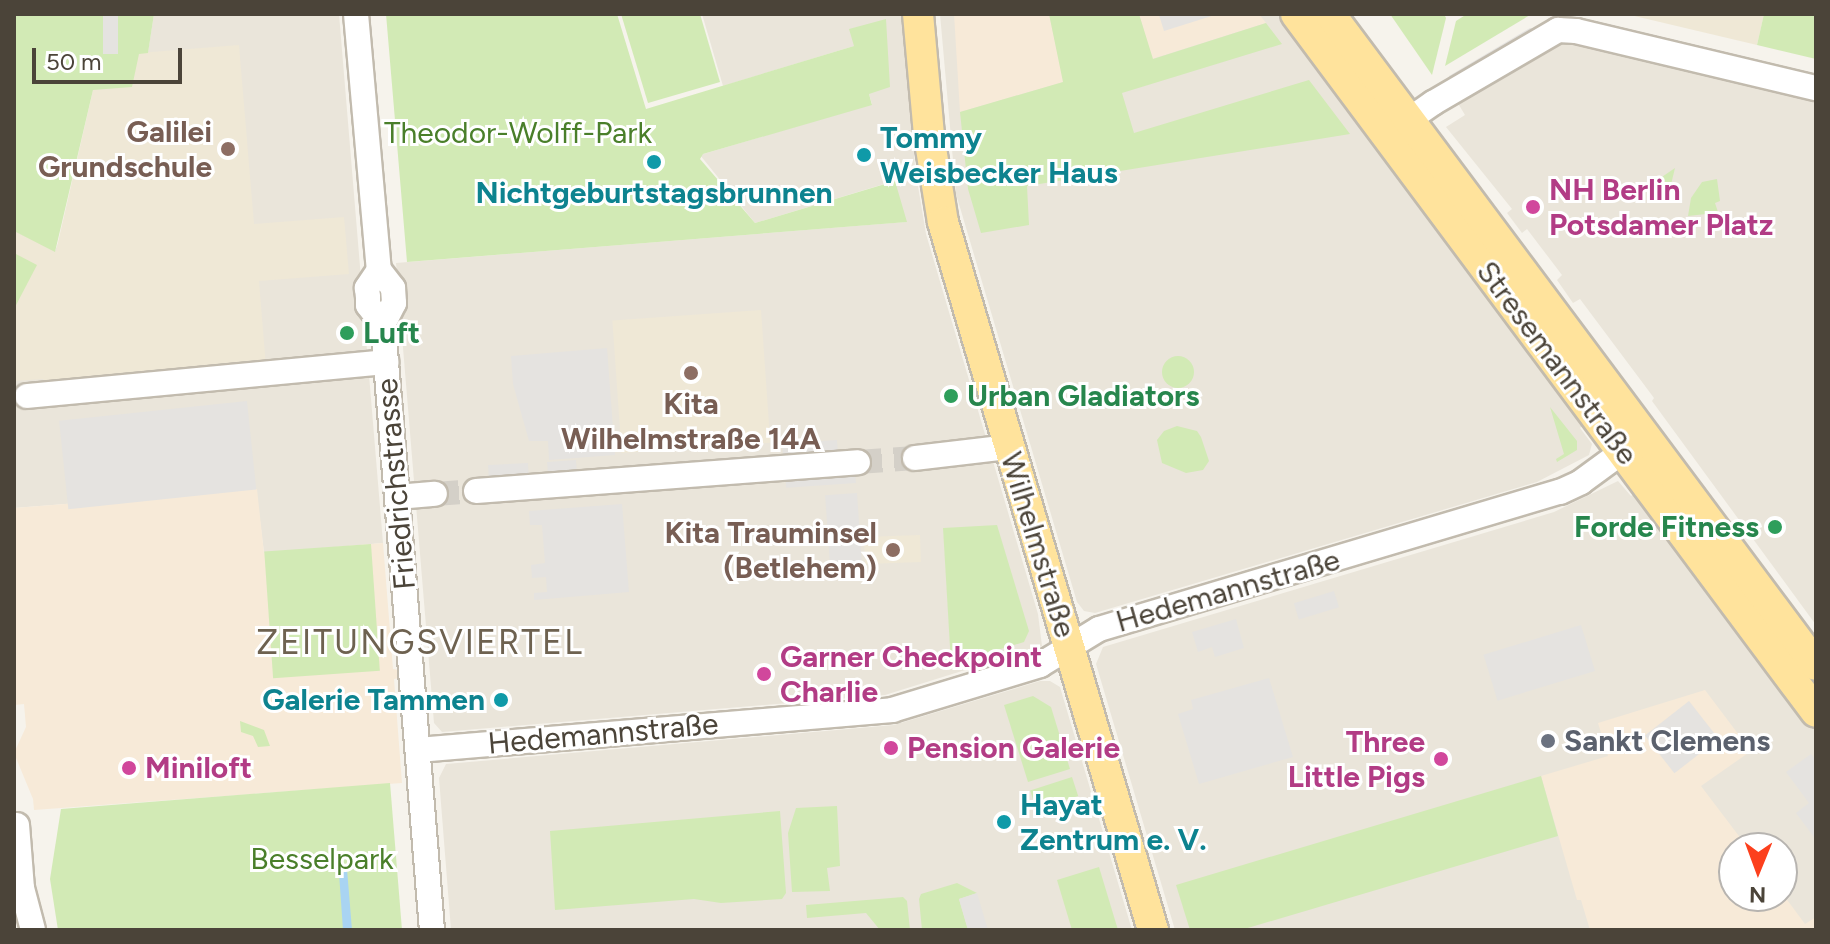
<!DOCTYPE html>
<meta charset="utf-8">
<style>
body{margin:0}
#map{position:relative;width:1830px;height:944px;overflow:hidden;background:#f6f3ec;font-family:Figtree,sans-serif}
div>[style]{position:absolute}
[style*='--x']{left:calc(var(--x)*1px);top:calc(var(--y)*1px);width:calc(var(--w)*1px);rotate:calc(var(--a)*1deg)}
.residential>*{inset:0;background:#eae5da}
.commercial>*{inset:0;background:#f7ead8}
.education>*{inset:0;background:#efe8d6;transform-origin:0 0}
.green>*{inset:0;background:#d2eab5;transform-origin:0 0}
.round{border-radius:50%}
.parking>*{inset:0;background:#e5e3e0;transform-origin:0 0}
.water>*{inset:0;background:#a9d4f2}
.minor-tunnel>*{height:24px;margin-top:-12px;transform-origin:0;background:repeating-linear-gradient(90deg,#d4d0c8 0 24px,transparent 0 36px)}
.roads{filter:drop-shadow(2px 0 #c2bbae) drop-shadow(-2px 0 #c2bbae) drop-shadow(0 2px #c2bbae) drop-shadow(0 -2px #c2bbae)}
.minor>*{height:24px;margin:-12px;padding:0 12px;transform-origin:12px;border-radius:12px;background:#fff}
.major>*{height:30px;margin:-15px;padding:0 15px;transform-origin:15px;border-radius:15px;background:#ffe39c}
.dots>*{width:22px;height:22px;translate:-50% -50%;box-sizing:border-box;border:4px solid #fff;border-radius:50%}
span{translate:-50% -50%;white-space:nowrap;text-align:center;line-height:1.15;-webkit-text-stroke:6px #fff;paint-order:stroke}
.education-label{font-size:30px;color:#785e54;font-weight:700}
.right{translate:-100% -50%;text-align:right}
.park-label{font-size:30px;color:#4a7f2a}
.culture-label{font-size:30px;color:#0d838f;font-weight:700}
.left{translate:0 -50%;text-align:left}
.hotel-label{font-size:30px;color:#b23c85;font-weight:700}
.leisure-label{font-size:30px;color:#27864d;font-weight:700}
.street-label{font-size:30px;color:#4b4439}
.worship-label{font-size:30px;color:#5b616d;font-weight:700}
.quarter-label{font-size:34px;color:#6e6250;letter-spacing:2px}
.frame{position:absolute;inset:0;border:16px solid #4b4439;pointer-events:none}
.north{position:absolute;left:1718px;top:832px;width:80px;height:80px;box-sizing:border-box;background:#fff;border:2px solid #b7b4b0;border-radius:50%;rotate:181deg;font-size:22px;font-weight:700;line-height:32px;text-align:center;color:#4b4439}
.north::after{content:'';display:block;margin:auto;width:28px;height:36px;background:#fc401d;clip-path:polygon(50% 0,100% 100%,50% 72%,0 100%)}
.scale{position:absolute;left:32px;top:48px;width:150px;height:36px;box-sizing:border-box;border:4px solid #4b4439;border-top:0;padding-left:10px;font-size:24px;line-height:28px;white-space:nowrap;color:#4b4439;-webkit-text-stroke:6px #fff;paint-order:stroke}
</style>
<div id="map">
<div class="residential">
<i style="clip-path:polygon(154px 14px,339px 14px,383px 543px,264px 553px,256px 489px,14px 508px,14px 231px,55px 251px,135px 63px,148px 52px)"></i>
<i style="clip-path:polygon(702px 14px,904px 14px,915px 168px,926px 234px,1038px 614px,1042px 646px,885px 695px,442px 732px,434px 723px,396px 263px,906px 222px,894px 181px,755px 223px,700px 155px,872px 104px,854px 46px,723px 86px)"></i>
<i style="clip-path:polygon(940px 14px,1281px 14px,1586px 422px,1580px 428px,1592px 444px,1589px 455px,1537px 482px,1095px 613px,1084px 611px,1077px 602px,956px 194px)"></i>
<i style="clip-path:polygon(1555px 41px,1573px 41px,1816px 102px,1816px 625px,1652px 401px,1654px 398px,1580px 299px,1573px 303px,1557px 280px,1562px 275px,1527px 229px,1522px 233px,1507px 213px,1512px 209px,1446px 127px,1465px 115px,1456px 100px)"></i>
<i style="clip-path:polygon(evenodd,1618px 481px,1631px 496px,1638px 491px,1816px 730px,1816px 930px,1175px 930px,1096px 664px,1103px 647px,1554px 512px,1618px 481px,1734px 848px,1782px 848px,1782px 896px,1734px 896px,1734px 848px)"></i>
<i style="clip-path:polygon(1040px 681px,1050px 681px,1060px 687px,1132px 930px,451px 930px,439px 778px,446px 764px,894px 725px)"></i>
</div>
<div class="commercial">
<i style="clip-path:polygon(954px 14px,1049px 14px,1064px 82px,960px 112px)"></i>
<i style="clip-path:polygon(1139px 14px,1259px 14px,1266px 23px,1152px 59px)"></i>
<i style="clip-path:polygon(257px 489px,264px 553px,383px 543px,393px 669px,399px 670px,399px 678px,394px 679px,402px 783px,34px 810px,33px 799px,14px 753px,26px 727px,24px 704px,14px 705px,14px 508px)"></i>
<i style="clip-path:polygon(1705px 690px,1751px 751px,1701px 786px,1748px 848px,1734px 848px,1734px 896px,1782px 893px,1805px 924px,1816px 917px,1816px 930px,1590px 930px,1581px 900px,1577px 900px,1541px 776px,1608px 756px,1598px 723px)"></i>
</div>
<div class="education">
<i style="clip-path:polygon(1626px 14px,1764px 14px,1757px 45px)"></i>
<i style="clip-path:polygon(239px 45px,254px 224px,344px 217px,349px 274px,259px 281px,266px 367px,46px 386px,43px 379px,14px 381px,14px 231px,56px 251px,93px 90px,135px 63px,139px 53px)"></i>
<i style="left:761px;top:310px;width:133px;height:149px;rotate:86deg"></i>
<i style="left:920px;top:535px;width:27px;height:56px;rotate:88deg"></i>
</div>
<div class="green">
<i style="clip-path:polygon(14px 14px,154px 14px,148px 53px,139px 54px,132px 87px,93px 90px,55px 252px,14px 231px)"></i>
<i style="clip-path:polygon(386px 14px,617px 14px,646px 109px,854px 46px,849px 29px,886px 19px,890px 87px,869px 94px,872px 105px,703px 154px,700px 159px,755px 223px,895px 181px,907px 222px,407px 262px)"></i>
<i style="clip-path:polygon(621px 14px,700px 14px,720px 82px,648px 103px)"></i>
<i style="clip-path:polygon(1049px 14px,1139px 14px,1153px 59px,1266px 23px,1282px 44px,1122px 93px,1134px 133px,1309px 80px,1350px 134px,1027px 186px,1029px 225px,981px 233px,968px 189px,960px 112px,1063px 82px)"></i>
<i style="clip-path:polygon(1390px 14px,1444px 14px,1446px 18px,1432px 75px)"></i>
<i style="clip-path:polygon(1467px 14px,1530px 14px,1530px 15px,1445px 66px,1456px 21px)"></i>
<i style="clip-path:polygon(1764px 14px,1816px 14px,1816px 59px,1757px 45px)"></i>
<i style="clip-path:polygon(1675px 168px,1668px 197px,1656px 181px)"></i>
<i style="clip-path:polygon(1717px 179px,1720px 201px,1715px 203px,1718px 212px,1708px 217px,1706px 214px,1688px 216px,1691px 198px,1702px 182px)"></i>
<i style="clip-path:polygon(14px 253px,37px 265px,14px 309px)"></i>
<i class="round" style="left:1162px;top:356px;width:32px;height:32px"></i>
<i style="clip-path:polygon(1550px 407px,1577px 441px,1577px 450px,1557px 462px,1556px 459px,1564px 454px)"></i>
<i style="clip-path:polygon(1177px 426px,1197px 431px,1201px 437px,1209px 461px,1203px 470px,1186px 473px,1162px 463px,1157px 440px,1164px 431px)"></i>
<i style="clip-path:polygon(997px 525px,1029px 631px,1024px 642px,951px 664px,943px 528px)"></i>
<i style="left:371px;top:544px;width:127px;height:107px;rotate:86deg"></i>
<i style="clip-path:polygon(1033px 696px,1051px 707px,1070px 769px,1028px 782px,1004px 705px)"></i>
<i style="clip-path:polygon(240px 721px,264px 730px,270px 746px,258px 747px,253px 736px,241px 732px)"></i>
<i style="clip-path:polygon(1541px 776px,1558px 836px,1241px 930px,1190px 930px,1176px 885px)"></i>
<i style="left:1072px;top:777px;width:20px;height:44px;rotate:72deg"></i>
<i style="clip-path:polygon(390px 783px,402px 930px,58px 930px,50px 879px,61px 809px)"></i>
<i style="clip-path:polygon(837px 806px,840px 866px,827px 868px,830px 891px,792px 892px,788px 833px,796px 808px)"></i>
<i style="clip-path:polygon(780px 811px,786px 893px,782px 899px,721px 903px,694px 899px,555px 910px,550px 831px)"></i>
<i style="clip-path:polygon(1099px 867px,1118px 930px,1072px 930px,1057px 880px)"></i>
<i style="clip-path:polygon(957px 883px,977px 893px,959px 899px,968px 930px,922px 930px,919px 899px,921px 894px)"></i>
<i style="clip-path:polygon(903px 897px,907px 901px,910px 930px,880px 930px,866px 913px,807px 918px,806px 905px)"></i>
</div>
<div class="parking">
<i style="left:103px;top:14px;width:15px;height:40px"></i>
<i style="clip-path:polygon(1164px 14px,1218px 14px,1164px 31px,1159px 15px)"></i>
<i style="clip-path:polygon(1530px 28px,1539px 30px,1447px 85px,1449px 76px)"></i>
<i style="clip-path:polygon(607px 348px,615px 455px,549px 460px,548px 441px,529px 441px,513px 384px,511px 356px)"></i>
<i style="left:247px;top:401px;width:89px;height:189px;rotate:84deg"></i>
<i style="left:837px;top:440px;width:16px;height:55px;rotate:86deg"></i>
<i style="left:576px;top:460px;width:14px;height:29px;rotate:86deg"></i>
<i style="left:528px;top:463px;width:17px;height:40px;rotate:87deg"></i>
<i style="left:855px;top:469px;width:14px;height:70px;rotate:86deg"></i>
<i style="left:857px;top:493px;width:79px;height:32px;rotate:86deg"></i>
<i style="clip-path:polygon(622px 504px,629px 592px,534px 600px,534px 593px,547px 592px,546px 577px,532px 578px,531px 565px,545px 563px,542px 525px,530px 525px,529px 511px)"></i>
<i style="left:1334px;top:591px;width:17px;height:42px;rotate:73deg"></i>
<i style="clip-path:polygon(1236px 619px,1244px 648px,1215px 657px,1212px 647px,1198px 652px,1192px 632px)"></i>
<i style="left:1581px;top:625px;width:48px;height:102px;rotate:73deg"></i>
<i style="clip-path:polygon(1269px 678px,1293px 757px,1199px 784px,1178px 714px,1193px 709px,1191px 700px)"></i>
<i style="left:1689px;top:701px;width:48px;height:56px;rotate:52deg"></i>
<i style="clip-path:polygon(1811px 754px,1816px 760px,1816px 840px,1796px 813px,1809px 803px,1786px 772px)"></i>
<i style="clip-path:polygon(977px 893px,988px 930px,968px 930px,959px 899px)"></i>
</div>
<div class="water">
<i style="clip-path:polygon(347px 869px,352px 930px,343px 930px,339px 873px)"></i>
</div>
<div class="minor-tunnel">
<i style="--x:858;--y:462;--w:57;--a:-4"></i>
<i style="--x:435;--y:494;--w:41;--a:-4.2"></i>
</div>
<div class="roads">
<div class="minor">
<i style="--x:356;--y:14;--w:257;--a:84.9"></i>
<i style="--x:379;--y:270;--w:23;--a:52"></i>
<i style="--x:393;--y:288;--w:15;--a:86"></i>
<i style="--x:394;--y:303;--w:25;--a:117"></i>
<i style="--x:383;--y:325;--w:607;--a:85.37"></i>
<i style="--x:1397;--y:128;--w:44;--a:-34.8"></i>
<i style="--x:1433;--y:103;--w:145;--a:-30.3"></i>
<i style="--x:1558;--y:30;--w:18;--a:3"></i>
<i style="--x:1576;--y:31;--w:247;--a:13.4"></i>
<i style="--x:379;--y:270;--w:22;--a:124"></i>
<i style="--x:367;--y:288;--w:9;--a:84"></i>
<i style="--x:368;--y:297;--w:8;--a:90"></i>
<i style="--x:368;--y:305;--w:25;--a:53"></i>
<i style="--x:27;--y:396;--w:361;--a:-5.4"></i>
<i style="--x:915;--y:458;--w:94;--a:-6.7"></i>
<i style="--x:476;--y:491;--w:383;--a:-4.3"></i>
<i style="--x:397;--y:497;--w:38;--a:-5"></i>
<i style="--x:418;--y:750;--w:476;--a:-4.8"></i>
<i style="--x:892;--y:710;--w:155;--a:-16.9"></i>
<i style="--x:1040;--y:665;--w:69;--a:-31.4"></i>
<i style="--x:1099;--y:629;--w:481;--a:-16.6"></i>
<i style="--x:1560;--y:492;--w:23;--a:-25"></i>
<i style="--x:1581;--y:482;--w:69;--a:-36.2"></i>
<i style="--x:17;--y:825;--w:63;--a:85.5"></i>
<i style="--x:22;--y:888;--w:43;--a:75.3"></i>
</div>
<div class="major">
<i style="--x:918;--y:14;--w:122;--a:84.8"></i>
<i style="--x:929;--y:136;--w:87;--a:80.8"></i>
<i style="--x:943;--y:222;--w:738;--a:73.48"></i>
<i style="--x:1296;--y:14;--w:870;--a:53.31"></i>
<i style="--x:1330;--y:14;--w:812;--a:53.26"></i>
</div>
</div>
<div class="dots">
<i style="left:228px;top:149px;background:#8d6e63"></i>
<i style="left:864px;top:155px;background:#0f9aa8"></i>
<i style="left:654px;top:162px;background:#0f9aa8"></i>
<i style="left:1533px;top:207px;background:#d1479c"></i>
<i style="left:347px;top:333px;background:#2e9e5b"></i>
<i style="left:691px;top:373px;background:#8d6e63"></i>
<i style="left:951px;top:396px;background:#2e9e5b"></i>
<i style="left:1775px;top:527px;background:#2e9e5b"></i>
<i style="left:893px;top:550px;background:#8d6e63"></i>
<i style="left:764px;top:674px;background:#d1479c"></i>
<i style="left:501px;top:700px;background:#0f9aa8"></i>
<i style="left:1548px;top:741px;background:#6b7280"></i>
<i style="left:891px;top:748px;background:#d1479c"></i>
<i style="left:1441px;top:759px;background:#d1479c"></i>
<i style="left:129px;top:768px;background:#d1479c"></i>
<i style="left:1004px;top:822px;background:#0f9aa8"></i>
</div>
<div class="education-label">
<span class="right" style="left:212px;top:149px">Galilei<br>Grundschule</span>
<span style="left:691px;top:421px">Kita<br>Wilhelmstraße 14A</span>
<span class="right" style="left:877px;top:550px">Kita Trauminsel<br>(Betlehem)</span>
</div>
<div class="park-label">
<span style="left:518px;top:133px">Theodor-Wolff-Park</span>
<span style="left:322px;top:859px">Besselpark</span>
</div>
<div class="culture-label">
<span class="left" style="left:880px;top:155px">Tommy<br>Weisbecker Haus</span>
<span style="left:654px;top:193px">Nichtgeburtstagsbrunnen</span>
<span class="right" style="left:485px;top:700px">Galerie Tammen</span>
<span class="left" style="left:1020px;top:822px">Hayat<br>Zentrum e. V.</span>
</div>
<div class="hotel-label">
<span class="left" style="left:1549px;top:207px">NH Berlin<br>Potsdamer Platz</span>
<span class="left" style="left:780px;top:674px">Garner Checkpoint<br>Charlie</span>
<span class="right" style="left:1425px;top:759px">Three<br>Little Pigs</span>
<span class="left" style="left:907px;top:748px">Pension Galerie</span>
<span class="left" style="left:145px;top:768px">Miniloft</span>
</div>
<div class="leisure-label">
<span class="left" style="left:363px;top:333px">Luft</span>
<span class="left" style="left:967px;top:396px">Urban Gladiators</span>
<span class="right" style="left:1759px;top:527px">Forde Fitness</span>
</div>
<div class="street-label">
<span style="left:1557px;top:363px;rotate:53deg">Stresemannstraße</span>
<span style="left:396px;top:484px;rotate:-95deg">Friedrichstrasse</span>
<span style="left:1038px;top:545px;rotate:73deg">Wilhelmstraße</span>
<span style="left:1228px;top:591px;rotate:-16deg">Hedemannstraße</span>
<span style="left:603px;top:734px;rotate:-5deg">Hedemannstraße</span>
</div>
<div class="worship-label">
<span class="left" style="left:1564px;top:741px">Sankt Clemens</span>
</div>
<div class="quarter-label">
<span style="left:420px;top:643px">ZEITUNGSVIERTEL</span>
</div>
<div class="frame"></div>
<div class="north">N</div>
<div class="scale">50 m</div>
</div>
